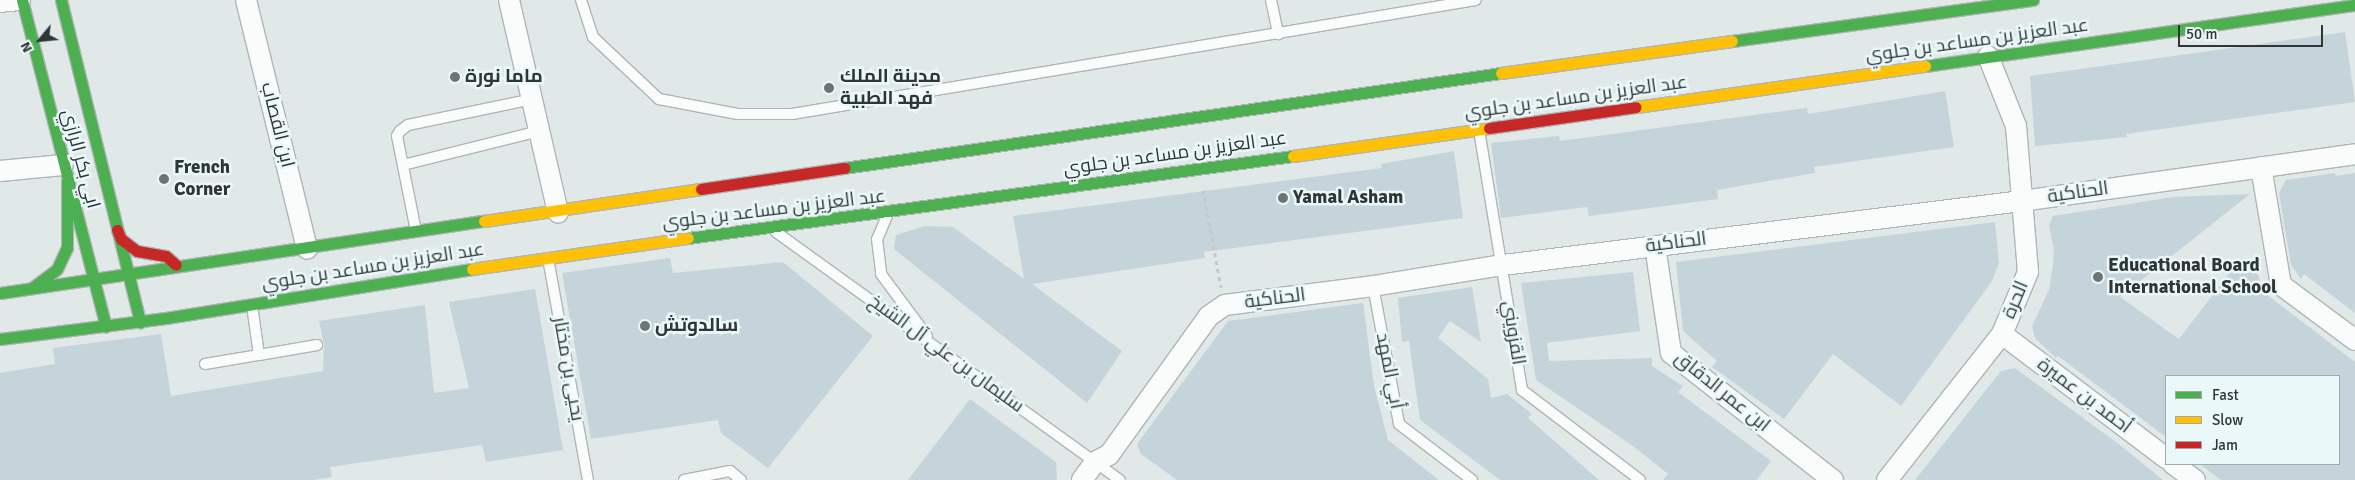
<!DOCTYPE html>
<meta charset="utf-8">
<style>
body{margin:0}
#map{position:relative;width:2355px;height:480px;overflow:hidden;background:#e0e8e8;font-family:Signika,Cairo,sans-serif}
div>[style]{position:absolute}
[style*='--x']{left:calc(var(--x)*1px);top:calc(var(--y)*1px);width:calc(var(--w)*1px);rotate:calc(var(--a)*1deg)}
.building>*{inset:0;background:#c5d4da}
.path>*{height:3px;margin-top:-1.5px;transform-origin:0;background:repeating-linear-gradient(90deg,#c4c8c8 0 4px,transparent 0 8px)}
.roads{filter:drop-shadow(1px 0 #b0b5b5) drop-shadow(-1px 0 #b0b5b5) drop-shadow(0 1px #b0b5b5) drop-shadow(0 -1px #b0b5b5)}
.lane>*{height:10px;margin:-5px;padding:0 5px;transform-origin:5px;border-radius:5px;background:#fafcfc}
.street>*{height:20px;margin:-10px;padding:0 10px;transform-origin:10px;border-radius:10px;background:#fafcfc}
.fast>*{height:11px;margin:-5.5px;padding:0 5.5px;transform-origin:5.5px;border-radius:5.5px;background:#4caf50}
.slow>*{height:11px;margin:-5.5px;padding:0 5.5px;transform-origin:5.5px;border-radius:5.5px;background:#ffc107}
.jam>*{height:11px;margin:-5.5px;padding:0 5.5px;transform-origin:5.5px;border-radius:5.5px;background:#c62828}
.dots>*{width:14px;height:14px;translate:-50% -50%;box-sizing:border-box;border:2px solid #eaf8f9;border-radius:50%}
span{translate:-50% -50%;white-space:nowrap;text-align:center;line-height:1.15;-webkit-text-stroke:5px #eaf8f9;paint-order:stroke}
.street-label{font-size:19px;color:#303636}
.poi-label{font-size:19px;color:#303636;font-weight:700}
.left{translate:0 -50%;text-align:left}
.legend{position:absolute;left:2165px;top:375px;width:175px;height:90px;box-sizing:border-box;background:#eaf8f9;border:1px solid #a0aaab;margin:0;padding:6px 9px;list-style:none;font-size:15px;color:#303636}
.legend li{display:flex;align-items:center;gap:10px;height:25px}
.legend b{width:25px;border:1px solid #a0aaab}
.north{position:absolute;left:15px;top:15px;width:50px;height:50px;-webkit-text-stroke:4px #eaf8f9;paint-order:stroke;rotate:242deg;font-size:14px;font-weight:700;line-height:20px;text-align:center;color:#303636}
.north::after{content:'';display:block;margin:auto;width:18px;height:22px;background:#303636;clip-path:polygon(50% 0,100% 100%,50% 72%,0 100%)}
.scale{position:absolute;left:2178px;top:25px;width:145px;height:22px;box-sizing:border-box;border:2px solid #303636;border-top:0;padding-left:6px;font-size:15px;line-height:18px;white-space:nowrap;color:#303636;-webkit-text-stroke:4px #eaf8f9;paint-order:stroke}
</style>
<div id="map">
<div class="building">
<i style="clip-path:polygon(2345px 32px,2355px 102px,2126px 134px,2127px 137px,2035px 146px,2030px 76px)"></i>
<i style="clip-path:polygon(1945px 91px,1954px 147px,1814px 167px,1815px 173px,1717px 190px,1718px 199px,1589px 216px,1587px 207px,1501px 218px,1491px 143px,1559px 136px,1560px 141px,1807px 108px,1808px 114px)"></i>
<i style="clip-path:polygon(1454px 151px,1463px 218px,1204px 252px,1205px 258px,1032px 284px,1122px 351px,1087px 403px,894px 249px,896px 235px,925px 226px,953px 227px,1024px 279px,1013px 216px,1382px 168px,1381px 164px)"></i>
<i style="clip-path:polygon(2335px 173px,2336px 176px,2355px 173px,2355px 313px,2304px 274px,2301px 279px,2291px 265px,2279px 193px,2286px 180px)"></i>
<i style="clip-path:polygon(2250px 194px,2120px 297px,2179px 339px,2241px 258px,2251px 265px,2253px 272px,2258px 274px,2262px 291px,2355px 362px,2355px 480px,2221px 480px,2200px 464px,2339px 464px,2339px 376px,2166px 376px,2166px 437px,2058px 356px,2056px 358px,2035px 338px,2032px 326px,2049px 290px,2053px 265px,2054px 249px,2049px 225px,2053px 216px,2173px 197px)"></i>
<i style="clip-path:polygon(1995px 222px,1999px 263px,1992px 281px,1901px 406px,1833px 354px,1784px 419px,1712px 367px,1717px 361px,1683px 331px,1676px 262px)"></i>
<i style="clip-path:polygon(670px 258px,673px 273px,783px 262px,873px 336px,768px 468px,721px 433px,718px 420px,591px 439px,562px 273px)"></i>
<i style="clip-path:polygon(1633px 272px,1640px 331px,1547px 343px,1549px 361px,1652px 358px,1652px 366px,1683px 386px,1678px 392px,1771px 461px,1757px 480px,1663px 480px,1668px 474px,1633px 446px,1536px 380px,1521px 283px)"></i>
<i style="clip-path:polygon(1472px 287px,1481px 342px,1450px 321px,1438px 338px,1488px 379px,1491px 398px,1507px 394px,1532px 414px,1528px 418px,1599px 480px,1500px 480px,1420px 420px,1409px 341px,1402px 342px,1398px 298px)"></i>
<i style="clip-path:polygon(535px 289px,563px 450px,486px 462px,482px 445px,330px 467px,332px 477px,313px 480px,0 480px,0 373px,55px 364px,53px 348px,161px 334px,171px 396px,323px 371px,324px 344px,319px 321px,425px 305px,434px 393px,469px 388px,449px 302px)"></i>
<i style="clip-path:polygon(1363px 303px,1374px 386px,1388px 440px,1439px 480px,1177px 480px,1141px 454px,1137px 444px,1228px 321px)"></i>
<i style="clip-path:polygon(2015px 368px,2120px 445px,2163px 480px,1915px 480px,2001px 371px)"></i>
<i style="clip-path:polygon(970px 399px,1056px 462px,1057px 480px,908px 480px)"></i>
</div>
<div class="path">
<i style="--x:1203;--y:190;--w:99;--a:79.5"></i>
</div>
<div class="roads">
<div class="lane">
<i style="--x:581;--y:0;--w:39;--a:72"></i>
<i style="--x:593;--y:37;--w:91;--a:43.2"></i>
<i style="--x:659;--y:99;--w:80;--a:10.8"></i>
<i style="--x:738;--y:114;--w:54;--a:0"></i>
<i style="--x:792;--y:114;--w:693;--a:-9.46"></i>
<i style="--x:1271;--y:0;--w:35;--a:78"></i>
<i style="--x:1479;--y:130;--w:264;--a:80.6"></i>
<i style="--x:1522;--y:390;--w:148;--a:37.3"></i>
<i style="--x:403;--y:165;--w:140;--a:-14"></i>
<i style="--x:887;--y:216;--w:25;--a:113"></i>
<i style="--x:877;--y:239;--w:35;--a:83"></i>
<i style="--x:881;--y:274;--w:77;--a:53.4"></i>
<i style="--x:416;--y:231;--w:97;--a:-101.3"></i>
<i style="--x:397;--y:136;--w:6;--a:-59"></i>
<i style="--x:400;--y:131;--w:10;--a:-37"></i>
<i style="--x:408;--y:125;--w:127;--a:-11.8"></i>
<i style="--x:776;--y:232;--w:424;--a:35.8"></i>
<i style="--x:548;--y:258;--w:226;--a:79.8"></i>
<i style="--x:1373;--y:286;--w:140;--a:79.3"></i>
<i style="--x:1399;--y:424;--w:92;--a:37.5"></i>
<i style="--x:259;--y:355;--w:59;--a:-9.8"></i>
<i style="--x:205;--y:364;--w:55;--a:-9.5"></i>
<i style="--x:259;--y:355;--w:50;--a:-98"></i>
<i style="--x:684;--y:480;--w:47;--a:-11.1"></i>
<i style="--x:730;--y:471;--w:14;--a:39"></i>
</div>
<div class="street">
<i style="--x:246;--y:0;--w:256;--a:76.2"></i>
<i style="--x:509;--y:0;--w:218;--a:77"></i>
<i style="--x:0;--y:2;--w:20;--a:-6"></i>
<i style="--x:2261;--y:167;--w:120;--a:80.4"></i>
<i style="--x:2281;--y:285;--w:92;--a:36.6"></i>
<i style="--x:0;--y:171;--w:63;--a:-5.4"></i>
<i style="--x:1655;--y:246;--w:108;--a:81.5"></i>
<i style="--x:1671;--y:353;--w:206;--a:38.1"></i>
<i style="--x:2002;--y:334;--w:206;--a:37.1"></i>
<i style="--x:2173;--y:464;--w:27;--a:36"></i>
<i style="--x:1082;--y:480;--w:22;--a:-54"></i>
<i style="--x:1095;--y:462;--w:16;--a:-27"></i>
<i style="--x:1109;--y:455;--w:171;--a:-54.3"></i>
<i style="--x:1209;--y:316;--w:19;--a:-35"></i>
<i style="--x:1225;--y:305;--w:149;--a:-7.3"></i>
<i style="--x:1373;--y:286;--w:132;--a:-9.2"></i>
<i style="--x:1503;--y:265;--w:523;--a:-7.03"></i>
<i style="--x:2022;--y:201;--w:336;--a:-8"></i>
<i style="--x:1887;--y:480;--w:186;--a:-51.8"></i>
<i style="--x:2002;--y:334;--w:67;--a:-67.2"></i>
<i style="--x:2028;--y:272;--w:146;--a:-94.7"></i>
<i style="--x:2016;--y:126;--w:75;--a:-111.8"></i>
</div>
<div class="fast">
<i style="--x:22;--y:0;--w:337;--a:75.6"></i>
<i style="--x:61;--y:0;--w:332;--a:76.2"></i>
<i style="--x:1732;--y:41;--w:304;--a:-7.8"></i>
<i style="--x:1925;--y:66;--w:434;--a:-8.1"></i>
<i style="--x:844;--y:168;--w:664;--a:-8.23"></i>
<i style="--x:688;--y:238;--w:611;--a:-7.72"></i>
<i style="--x:32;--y:288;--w:31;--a:-37"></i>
<i style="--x:57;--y:269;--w:23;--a:-65"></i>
<i style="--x:67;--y:248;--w:66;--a:-90"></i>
<i style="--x:0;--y:293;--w:489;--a:-8.5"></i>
<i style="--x:0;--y:339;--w:167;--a:-7.2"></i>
<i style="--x:166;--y:318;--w:310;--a:-9.1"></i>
</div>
<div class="slow">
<i style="--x:1501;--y:73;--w:233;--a:-7.9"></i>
<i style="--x:1636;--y:107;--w:292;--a:-8.1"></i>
<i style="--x:1293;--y:156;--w:198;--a:-8.1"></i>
<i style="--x:484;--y:221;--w:219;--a:-8.4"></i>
<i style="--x:472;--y:269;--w:218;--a:-8.2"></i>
</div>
<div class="jam">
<i style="--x:1489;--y:128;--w:148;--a:-8.1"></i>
<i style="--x:701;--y:189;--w:145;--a:-8.4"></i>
<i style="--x:117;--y:230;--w:10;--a:66"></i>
<i style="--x:121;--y:239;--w:20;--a:37"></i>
<i style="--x:137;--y:251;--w:29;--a:10"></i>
<i style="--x:166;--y:256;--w:13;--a:42"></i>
</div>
</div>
<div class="dots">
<i style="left:455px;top:77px;background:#6e7474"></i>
<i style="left:829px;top:88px;background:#6e7474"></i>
<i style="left:164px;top:179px;background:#6e7474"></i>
<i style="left:1283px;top:198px;background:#6e7474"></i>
<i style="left:2098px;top:277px;background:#6e7474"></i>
<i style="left:645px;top:326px;background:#6e7474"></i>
</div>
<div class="street-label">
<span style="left:1977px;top:41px;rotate:-8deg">عبد العزيز بن مساعد بن جلوي</span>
<span style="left:1576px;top:98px;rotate:-8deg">عبد العزيز بن مساعد بن جلوي</span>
<span style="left:277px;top:125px;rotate:76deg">ابن القصاب</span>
<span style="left:1175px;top:154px;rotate:-8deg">عبد العزيز بن مساعد بن جلوي</span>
<span style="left:80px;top:159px;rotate:75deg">ابي بكر الرازي</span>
<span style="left:2078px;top:193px;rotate:-8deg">الحناكية</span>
<span style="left:774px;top:210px;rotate:-7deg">عبد العزيز بن مساعد بن جلوي</span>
<span style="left:1676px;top:243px;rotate:-7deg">الحناكية</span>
<span style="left:373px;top:267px;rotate:-9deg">عبد العزيز بن مساعد بن جلوي</span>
<span style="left:1275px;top:299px;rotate:-7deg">الحناكية</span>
<span style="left:2016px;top:300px;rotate:-67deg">الحرة</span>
<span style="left:1513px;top:333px;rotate:81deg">القزويني</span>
<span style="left:946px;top:354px;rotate:36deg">سليمان بن علي آل الشيخ</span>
<span style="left:568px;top:369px;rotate:80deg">يحيى بن مختار</span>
<span style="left:1389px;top:371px;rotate:79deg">أبي المهد</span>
<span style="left:1722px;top:392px;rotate:39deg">ابن عمر الدقاق</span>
<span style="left:2084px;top:396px;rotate:37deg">أحمد بن عميرة</span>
</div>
<div class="poi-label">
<span class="left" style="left:465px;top:77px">ماما نورة</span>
<span class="left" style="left:840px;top:88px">مدينة الملك<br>فهد الطبية</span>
<span class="left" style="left:174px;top:179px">French<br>Corner</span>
<span class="left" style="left:1293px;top:198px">Yamal Asham</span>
<span class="left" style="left:2108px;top:277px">Educational Board<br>International School</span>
<span class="left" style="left:655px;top:326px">سالدوتش</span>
</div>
<ul class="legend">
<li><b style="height:6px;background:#4caf50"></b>Fast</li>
<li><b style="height:6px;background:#ffc107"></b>Slow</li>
<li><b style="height:6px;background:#c62828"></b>Jam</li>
</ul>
<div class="north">N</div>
<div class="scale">50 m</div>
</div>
